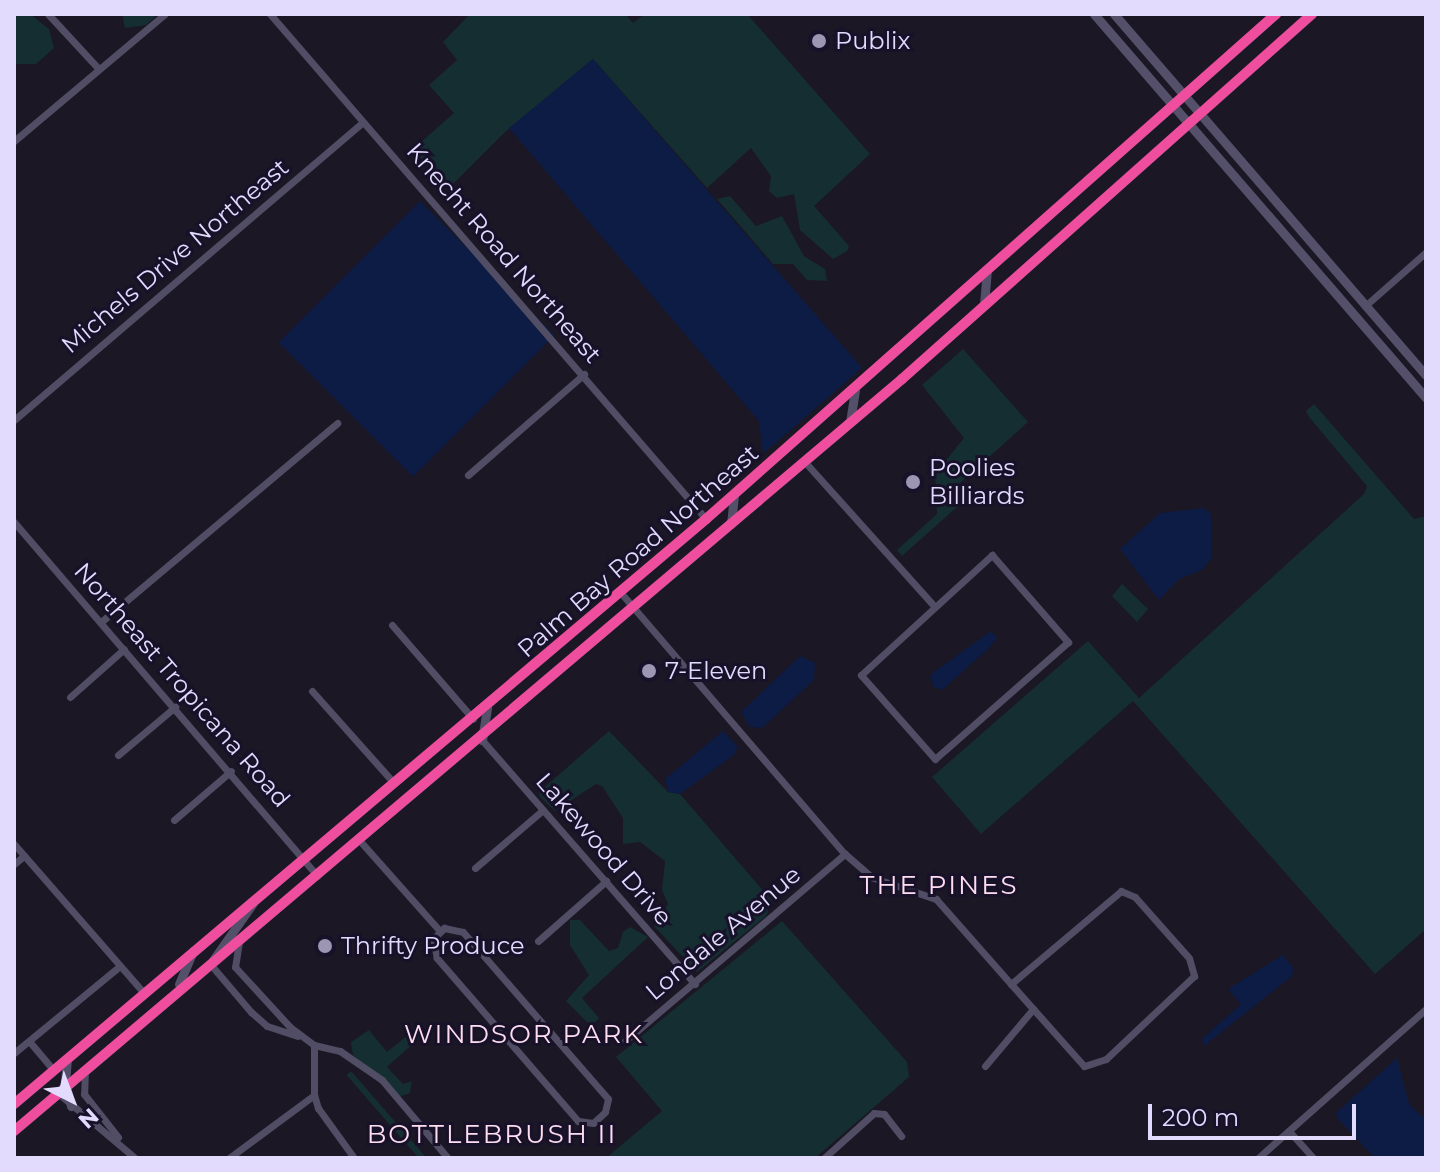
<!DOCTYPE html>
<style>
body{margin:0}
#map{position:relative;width:1440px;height:1172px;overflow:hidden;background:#1b1724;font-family:Montserrat,sans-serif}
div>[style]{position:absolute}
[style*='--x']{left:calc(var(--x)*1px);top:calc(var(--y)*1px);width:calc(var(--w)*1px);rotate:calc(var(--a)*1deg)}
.green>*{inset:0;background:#152e32;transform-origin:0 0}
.water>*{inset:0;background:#0d1c45;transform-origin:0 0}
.street>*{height:7px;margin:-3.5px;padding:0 3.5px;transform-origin:3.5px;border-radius:3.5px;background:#504d64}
.secondary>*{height:9px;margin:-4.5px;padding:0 4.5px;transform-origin:4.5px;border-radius:4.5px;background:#54506a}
.cycleway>*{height:10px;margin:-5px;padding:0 5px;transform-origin:5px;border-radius:5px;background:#ef4d9e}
.dots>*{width:22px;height:22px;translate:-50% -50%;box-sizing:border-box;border:4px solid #18112a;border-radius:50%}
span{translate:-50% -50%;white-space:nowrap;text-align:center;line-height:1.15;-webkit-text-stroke:6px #18112a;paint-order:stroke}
.poi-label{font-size:24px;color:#e2dbfe}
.left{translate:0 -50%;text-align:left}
.street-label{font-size:24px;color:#e2dbfe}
.neighbourhood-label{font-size:26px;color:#feddef;letter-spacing:2px}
.frame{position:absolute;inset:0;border:16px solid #e2dbfe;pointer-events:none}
.north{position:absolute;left:32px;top:1060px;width:80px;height:80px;-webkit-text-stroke:6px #18112a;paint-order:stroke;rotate:138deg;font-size:22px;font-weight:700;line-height:32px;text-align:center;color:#e2dbfe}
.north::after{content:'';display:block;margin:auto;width:28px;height:36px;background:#e2dbfe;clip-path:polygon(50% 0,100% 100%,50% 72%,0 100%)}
.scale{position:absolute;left:1148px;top:1104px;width:208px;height:36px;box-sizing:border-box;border:4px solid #e2dbfe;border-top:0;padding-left:10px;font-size:24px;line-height:28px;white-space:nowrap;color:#e2dbfe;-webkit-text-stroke:6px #18112a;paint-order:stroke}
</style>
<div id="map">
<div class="green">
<i style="clip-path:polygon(30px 14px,49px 29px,54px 48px,36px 64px,14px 64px,14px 15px)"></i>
<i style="clip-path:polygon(122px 14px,158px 14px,146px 25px,125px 28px)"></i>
<i style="clip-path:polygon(470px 14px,625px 14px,633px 23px,645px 14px,747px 14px,870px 154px,814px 206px,849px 246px,847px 251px,833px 259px,800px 230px,794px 194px,777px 198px,769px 191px,771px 176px,751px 148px,707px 188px,593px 59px,505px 132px,450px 187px,412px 150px,454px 113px,429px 85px,457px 60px,443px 42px)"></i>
<i style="clip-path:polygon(730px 196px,756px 226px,782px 216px,804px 256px,825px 269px,827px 281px,807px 280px,793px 264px,773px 264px,717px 199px)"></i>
<i style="clip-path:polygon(963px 349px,1028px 422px,959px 484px,966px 499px,902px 556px,897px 550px,937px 514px,935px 474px,964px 438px,922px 385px)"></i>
<i style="clip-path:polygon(1314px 404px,1414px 519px,1426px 516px,1426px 929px,1375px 974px,1133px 701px,981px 834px,932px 777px,1088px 641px,1139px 698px,1364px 494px,1367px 486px,1309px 417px,1306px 411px)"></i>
<i style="clip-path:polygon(1122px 584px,1148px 609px,1137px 622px,1112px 596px)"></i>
<i style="clip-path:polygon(609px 731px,668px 792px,680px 794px,771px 900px,766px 916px,697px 972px,654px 926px,668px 904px,662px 890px,665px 861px,640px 842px,623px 844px,623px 818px,602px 786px,596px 784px,555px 811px,540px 797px,539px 792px)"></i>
<i style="clip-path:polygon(570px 920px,580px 920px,609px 951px,618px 948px,623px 932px,630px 927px,648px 937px,582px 998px,599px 1018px,591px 1026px,566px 1001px,589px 975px,570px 945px)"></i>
<i style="clip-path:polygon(782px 921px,907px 1062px,909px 1077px,815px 1158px,606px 1158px,662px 1111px,616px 1057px)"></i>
<i style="clip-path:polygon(419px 1026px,425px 1033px,387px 1067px,403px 1084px,412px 1081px,410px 1093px,398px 1097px,353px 1055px,351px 1042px,369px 1030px,387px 1052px)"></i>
<i style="left:351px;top:1071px;width:116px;height:6px;rotate:49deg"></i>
</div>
<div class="water">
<i style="clip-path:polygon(593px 59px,862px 368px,763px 454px,759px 421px,509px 128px)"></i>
<i style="left:420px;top:201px;width:190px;height:200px;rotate:45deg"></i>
<i style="clip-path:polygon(1204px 508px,1211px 514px,1211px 559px,1202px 570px,1179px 579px,1159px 600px,1120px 549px,1160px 513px)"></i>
<i style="clip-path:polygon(991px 631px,997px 638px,989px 648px,942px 690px,934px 687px,930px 677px,934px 672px)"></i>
<i style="clip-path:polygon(800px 656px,815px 663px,814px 680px,762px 728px,750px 727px,741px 712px)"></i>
<i style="clip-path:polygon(723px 731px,738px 747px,734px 755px,680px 794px,668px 792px,665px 779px)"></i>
<i style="clip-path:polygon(1283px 955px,1294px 969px,1292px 976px,1204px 1046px,1202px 1039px,1241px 1004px,1228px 989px)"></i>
<i style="clip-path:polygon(1397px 1058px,1409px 1104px,1426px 1120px,1426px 1158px,1375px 1158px,1337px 1118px,1336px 1113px)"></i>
</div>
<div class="street">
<i style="--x:48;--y:14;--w:75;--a:47.2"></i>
<i style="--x:270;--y:14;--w:667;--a:49.19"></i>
<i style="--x:14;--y:141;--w:197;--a:-40.1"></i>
<i style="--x:1365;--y:306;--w:81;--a:-41.5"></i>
<i style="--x:14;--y:420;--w:458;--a:-40.5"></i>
<i style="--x:804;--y:461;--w:195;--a:48.1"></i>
<i style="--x:468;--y:475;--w:154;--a:-41"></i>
<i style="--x:14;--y:522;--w:466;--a:49.4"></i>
<i style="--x:992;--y:555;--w:116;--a:48.9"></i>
<i style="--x:1068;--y:642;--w:177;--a:138.7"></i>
<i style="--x:935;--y:759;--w:112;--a:-131.4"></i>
<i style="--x:861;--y:675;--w:178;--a:-42.5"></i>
<i style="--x:621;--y:593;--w:344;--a:49.4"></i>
<i style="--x:845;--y:854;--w:35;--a:41"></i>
<i style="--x:871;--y:877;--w:69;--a:18.7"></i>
<i style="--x:936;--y:899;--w:113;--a:48.6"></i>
<i style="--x:101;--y:622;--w:309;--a:-40.1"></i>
<i style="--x:392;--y:625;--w:124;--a:49.2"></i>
<i style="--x:312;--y:691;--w:123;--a:48.3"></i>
<i style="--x:70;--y:697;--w:72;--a:-41.6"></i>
<i style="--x:482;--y:740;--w:324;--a:48.9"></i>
<i style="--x:118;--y:755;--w:75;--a:-40.1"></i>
<i style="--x:174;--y:820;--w:75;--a:-40.7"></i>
<i style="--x:360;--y:841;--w:119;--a:48.4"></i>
<i style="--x:14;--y:844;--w:199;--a:48.9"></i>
<i style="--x:14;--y:864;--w:13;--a:-39"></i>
<i style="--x:475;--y:868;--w:89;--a:-40.5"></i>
<i style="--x:1121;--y:891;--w:15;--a:23"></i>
<i style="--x:1135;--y:897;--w:81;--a:48.5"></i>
<i style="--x:1189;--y:958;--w:19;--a:74"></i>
<i style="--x:1194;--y:976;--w:121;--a:136.7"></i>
<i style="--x:1106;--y:1059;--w:23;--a:162"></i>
<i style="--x:1084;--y:1066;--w:110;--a:-131.7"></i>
<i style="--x:1011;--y:984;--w:144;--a:-40.2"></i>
<i style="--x:444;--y:928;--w:19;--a:12"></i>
<i style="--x:463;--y:932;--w:221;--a:49"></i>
<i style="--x:608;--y:1099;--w:13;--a:103"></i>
<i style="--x:605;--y:1112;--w:16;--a:137"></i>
<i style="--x:593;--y:1123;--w:15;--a:-172"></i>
<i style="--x:578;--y:1121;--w:216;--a:-130.9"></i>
<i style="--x:437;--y:958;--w:19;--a:-102"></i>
<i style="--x:433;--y:939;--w:16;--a:-45"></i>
<i style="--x:538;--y:941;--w:91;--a:-41.4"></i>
<i style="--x:239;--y:942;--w:25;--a:99"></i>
<i style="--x:235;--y:967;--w:81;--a:47.5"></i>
<i style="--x:290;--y:1027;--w:30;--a:37"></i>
<i style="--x:314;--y:1045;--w:27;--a:13"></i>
<i style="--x:340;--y:1051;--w:51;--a:34.6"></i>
<i style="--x:382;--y:1080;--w:102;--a:49.8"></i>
<i style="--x:211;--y:965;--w:62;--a:49.6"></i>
<i style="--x:251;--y:1012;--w:21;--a:41"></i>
<i style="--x:267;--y:1026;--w:32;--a:18"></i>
<i style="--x:29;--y:1041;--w:38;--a:50"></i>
<i style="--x:625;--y:1041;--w:289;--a:-40.4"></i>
<i style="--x:14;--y:1053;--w:137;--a:-39.4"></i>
<i style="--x:985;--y:1066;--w:75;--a:-49.9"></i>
<i style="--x:85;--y:1070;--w:24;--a:92"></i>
<i style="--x:84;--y:1094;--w:55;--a:51.7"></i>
<i style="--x:58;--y:1093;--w:101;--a:40.2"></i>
<i style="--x:314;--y:1095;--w:50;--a:-90"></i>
<i style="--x:1289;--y:1131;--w:36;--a:48"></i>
<i style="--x:229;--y:1158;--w:106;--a:-36.5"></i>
<i style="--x:314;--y:1095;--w:14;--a:73"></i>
<i style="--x:318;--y:1108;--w:62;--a:54.2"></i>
<i style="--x:824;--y:1158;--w:67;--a:-42"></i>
<i style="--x:874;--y:1113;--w:10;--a:6"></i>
<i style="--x:884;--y:1114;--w:28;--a:52"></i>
<i style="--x:1258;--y:1158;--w:225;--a:-41.6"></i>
</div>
<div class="secondary">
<i style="--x:1094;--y:14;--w:508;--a:49.15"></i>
<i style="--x:1114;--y:14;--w:477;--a:49.2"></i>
<i style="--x:984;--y:304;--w:34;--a:-85"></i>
<i style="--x:850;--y:422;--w:32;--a:-81"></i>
<i style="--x:731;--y:524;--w:30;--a:-84"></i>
<i style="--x:482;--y:740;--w:33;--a:-81"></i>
<i style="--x:213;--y:960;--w:70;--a:-54.9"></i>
<i style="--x:179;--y:984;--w:36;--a:-67"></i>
<i style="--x:67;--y:1059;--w:23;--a:95"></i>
<i style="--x:65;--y:1082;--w:25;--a:76"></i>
<i style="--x:14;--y:1104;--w:906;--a:-40.21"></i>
<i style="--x:706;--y:519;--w:762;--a:-41.54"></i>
<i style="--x:14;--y:1131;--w:1164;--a:-40.26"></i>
<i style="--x:902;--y:379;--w:549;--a:-41.68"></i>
</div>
<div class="cycleway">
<i style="--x:14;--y:1104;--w:906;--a:-40.21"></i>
<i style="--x:706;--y:519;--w:762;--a:-41.54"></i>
<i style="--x:14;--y:1131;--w:1164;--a:-40.26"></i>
<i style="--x:902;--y:379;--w:549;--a:-41.68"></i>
</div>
<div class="dots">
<i style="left:819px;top:41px;background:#9c96b2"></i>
<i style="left:913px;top:482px;background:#9c96b2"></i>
<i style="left:649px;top:671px;background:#9c96b2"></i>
<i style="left:325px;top:946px;background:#9c96b2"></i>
</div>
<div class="poi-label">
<span class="left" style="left:835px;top:41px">Publix</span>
<span class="left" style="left:929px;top:482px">Poolies<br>Billiards</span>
<span class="left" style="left:665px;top:671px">7-Eleven</span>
<span class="left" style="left:341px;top:946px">Thrifty Produce</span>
</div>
<div class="street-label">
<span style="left:504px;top:253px;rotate:49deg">Knecht Road Northeast</span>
<span style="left:175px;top:256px;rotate:-40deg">Michels Drive Northeast</span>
<span style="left:638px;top:551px;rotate:-41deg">Palm Bay Road Northeast</span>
<span style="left:182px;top:685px;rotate:49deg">Northeast Tropicana Road</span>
<span style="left:604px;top:849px;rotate:49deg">Lakewood Drive</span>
<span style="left:723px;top:933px;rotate:-40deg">Londale Avenue</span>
</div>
<div class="neighbourhood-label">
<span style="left:939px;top:886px">THE PINES</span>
<span style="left:524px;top:1035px">WINDSOR PARK</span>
<span style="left:492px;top:1135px">BOTTLEBRUSH II</span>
</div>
<div class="frame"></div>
<div class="north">N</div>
<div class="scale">200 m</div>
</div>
